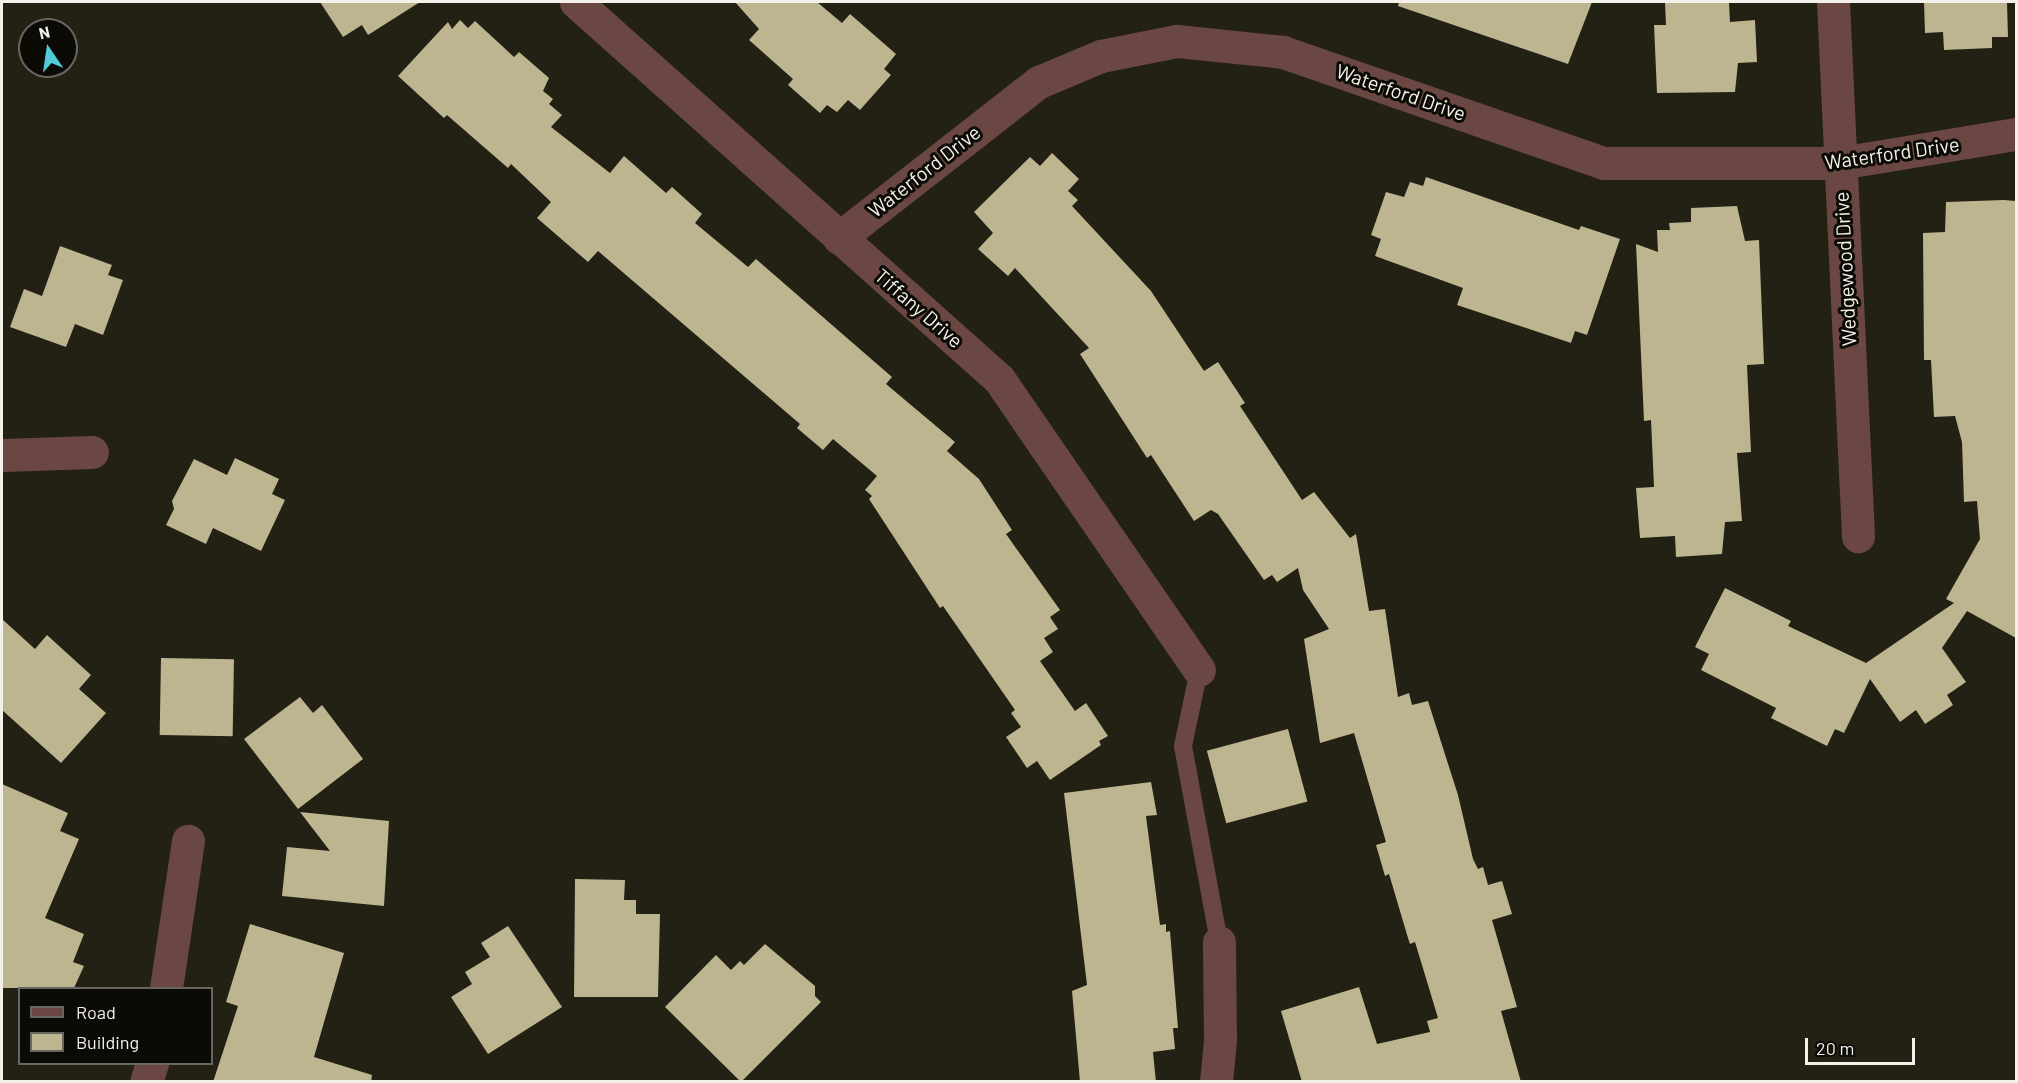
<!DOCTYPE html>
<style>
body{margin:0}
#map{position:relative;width:2018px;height:1083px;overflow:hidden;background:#232014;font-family:Barlow,sans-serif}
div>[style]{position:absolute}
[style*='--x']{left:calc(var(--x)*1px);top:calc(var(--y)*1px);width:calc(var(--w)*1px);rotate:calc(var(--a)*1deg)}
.building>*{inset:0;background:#bdb490;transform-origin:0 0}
.service>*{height:18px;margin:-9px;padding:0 9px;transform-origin:9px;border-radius:9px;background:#6b4743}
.minor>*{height:33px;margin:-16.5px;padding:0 16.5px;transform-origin:16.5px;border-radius:16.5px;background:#6b4743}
span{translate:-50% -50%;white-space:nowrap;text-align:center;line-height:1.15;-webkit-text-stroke:6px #0b0a05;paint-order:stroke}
.street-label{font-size:20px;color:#f3f1e9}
.frame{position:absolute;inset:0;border:3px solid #f3f1e9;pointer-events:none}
.legend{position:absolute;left:18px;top:987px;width:195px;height:78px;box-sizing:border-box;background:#0b0a05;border:2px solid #686660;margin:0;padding:8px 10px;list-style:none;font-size:18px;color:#f3f1e9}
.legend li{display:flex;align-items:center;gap:12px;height:30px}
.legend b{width:30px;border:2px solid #686660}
.north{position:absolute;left:18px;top:18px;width:60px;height:60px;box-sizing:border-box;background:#0b0a05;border:2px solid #686660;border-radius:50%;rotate:347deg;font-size:16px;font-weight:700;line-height:24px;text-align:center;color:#f3f1e9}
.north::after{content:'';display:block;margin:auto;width:21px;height:27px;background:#52cbd8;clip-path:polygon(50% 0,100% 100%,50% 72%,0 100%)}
.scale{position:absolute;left:1805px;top:1038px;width:110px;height:27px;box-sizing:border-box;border:3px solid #f3f1e9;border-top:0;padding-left:8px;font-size:18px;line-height:21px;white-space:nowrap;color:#f3f1e9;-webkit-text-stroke:4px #0b0a05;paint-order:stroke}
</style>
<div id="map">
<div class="building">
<i style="clip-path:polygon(320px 2px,420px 2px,368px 35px,362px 25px,343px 37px)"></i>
<i style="clip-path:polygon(735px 2px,817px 2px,842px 23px,850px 14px,896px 54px,884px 69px,891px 75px,860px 110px,848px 100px,837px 112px,827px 105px,820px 113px,788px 85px,793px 79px,749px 40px,759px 29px)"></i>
<i style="clip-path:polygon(1399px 2px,1592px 2px,1568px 64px,1398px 6px)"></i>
<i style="clip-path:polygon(1665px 2px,1729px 2px,1730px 22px,1755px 20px,1757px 62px,1738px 63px,1735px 92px,1657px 93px,1654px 25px,1666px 25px)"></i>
<i style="clip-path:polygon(1924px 2px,2007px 2px,2008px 37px,1992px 37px,1992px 48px,1944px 50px,1943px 32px,1925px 33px)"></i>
<i style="clip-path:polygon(460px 20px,468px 28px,475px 21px,514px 57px,519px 52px,549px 78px,543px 91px,553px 99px,549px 104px,562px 115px,551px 127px,610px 173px,624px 156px,666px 193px,672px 187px,702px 214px,695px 223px,748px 267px,756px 259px,892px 377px,886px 384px,955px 442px,947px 451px,979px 479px,1012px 530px,1006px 534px,1060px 610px,1050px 617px,1058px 629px,1044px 638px,1053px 652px,1040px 661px,1075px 711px,1086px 703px,1108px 736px,1099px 741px,1101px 745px,1050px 780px,1037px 761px,1027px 768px,1006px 737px,1021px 727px,1011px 713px,1015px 710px,943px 606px,940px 608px,869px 499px,872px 496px,865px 490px,877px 476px,833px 439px,823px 450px,797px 428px,800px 424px,598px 251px,588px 262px,537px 218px,551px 202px,511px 164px,508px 168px,447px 115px,444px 118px,398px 76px,448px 22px,452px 29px)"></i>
<i style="clip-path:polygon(1052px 153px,1079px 179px,1068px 191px,1078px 200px,1072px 206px,1151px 291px,1204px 371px,1218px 362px,1245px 403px,1240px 406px,1302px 500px,1314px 492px,1350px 538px,1356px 534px,1369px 611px,1385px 609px,1398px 697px,1409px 693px,1412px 705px,1428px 701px,1458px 795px,1473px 859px,1478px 869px,1483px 867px,1488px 885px,1502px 881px,1512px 914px,1492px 920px,1517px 1007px,1501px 1011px,1521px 1082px,1302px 1082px,1281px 1011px,1359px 987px,1377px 1044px,1430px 1032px,1427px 1021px,1438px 1018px,1415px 942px,1410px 944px,1408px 938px,1389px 874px,1385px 876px,1376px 845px,1386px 842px,1354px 733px,1320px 743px,1304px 639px,1329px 629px,1303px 590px,1298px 568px,1277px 582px,1272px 575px,1264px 580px,1218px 514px,1211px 510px,1194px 521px,1151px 455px,1147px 458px,1080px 354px,1089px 348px,1015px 268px,1008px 276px,978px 249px,993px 233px,974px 212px,1030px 157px,1040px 166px)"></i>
<i style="clip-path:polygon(1426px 177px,1579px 230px,1581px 226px,1620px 239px,1587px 335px,1575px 331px,1571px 343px,1457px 305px,1463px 288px,1375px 256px,1381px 239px,1371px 235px,1386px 192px,1404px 197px,1410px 182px,1423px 186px)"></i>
<i style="clip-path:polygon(2004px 200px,2016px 201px,2016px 638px,1967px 611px,1942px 648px,1966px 682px,1947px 695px,1953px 705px,1925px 724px,1916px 710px,1900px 722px,1870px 679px,1844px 733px,1835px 729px,1827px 746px,1771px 718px,1776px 708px,1701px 670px,1709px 654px,1695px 647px,1725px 588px,1791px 621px,1788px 626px,1866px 663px,1954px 603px,1946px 599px,1980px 539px,1977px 501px,1964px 502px,1962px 442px,1955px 416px,1934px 417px,1931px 360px,1924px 360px,1923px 233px,1945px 232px,1946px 202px)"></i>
<i style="clip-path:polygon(1737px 206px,1745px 241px,1759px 240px,1764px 364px,1747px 365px,1751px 452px,1737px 453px,1742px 521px,1725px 522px,1722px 554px,1676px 557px,1675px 536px,1640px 538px,1636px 488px,1654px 487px,1651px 420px,1644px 421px,1636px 244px,1658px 252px,1657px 230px,1670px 230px,1669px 223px,1691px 222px,1691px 208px)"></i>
<i style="clip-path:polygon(60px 246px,112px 265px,108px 275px,123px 280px,103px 335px,75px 324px,66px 347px,10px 327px,24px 289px,42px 296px)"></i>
<i style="clip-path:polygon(235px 458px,279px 479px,272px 494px,285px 500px,261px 551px,213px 528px,206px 544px,166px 525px,174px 509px,172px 501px,194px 459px,227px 475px)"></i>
<i style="clip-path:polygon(2px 619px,35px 649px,47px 635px,91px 675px,79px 689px,106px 713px,61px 763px,2px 710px)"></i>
<i style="left:161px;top:658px;width:73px;height:77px;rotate:1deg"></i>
<i style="clip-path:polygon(300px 697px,313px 713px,322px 705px,363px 759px,298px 809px,244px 739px)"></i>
<i style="left:1288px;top:729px;width:75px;height:84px;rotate:75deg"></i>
<i style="clip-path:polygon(1151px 782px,1157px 815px,1146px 816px,1160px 925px,1166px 924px,1166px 932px,1170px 931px,1178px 1028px,1173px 1028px,1175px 1049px,1153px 1052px,1156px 1082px,1080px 1082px,1072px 991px,1087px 985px,1064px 793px)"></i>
<i style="clip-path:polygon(2px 784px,68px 813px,60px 831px,79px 839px,45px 918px,84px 934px,73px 962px,84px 966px,74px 988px,2px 988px)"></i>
<i style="clip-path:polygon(300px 812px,389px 821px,384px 906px,282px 896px,287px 847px,330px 851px)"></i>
<i style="clip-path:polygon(575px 879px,625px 880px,624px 900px,636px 900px,636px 914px,660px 914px,658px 997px,574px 997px)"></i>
<i style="clip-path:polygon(250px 924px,344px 953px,314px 1057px,372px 1075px,371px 1082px,213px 1082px,238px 1006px,226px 1002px)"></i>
<i style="clip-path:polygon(508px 926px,562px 1007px,488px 1054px,451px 997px,472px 984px,465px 972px,490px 957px,481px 943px)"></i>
<i style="clip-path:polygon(765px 944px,815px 986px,815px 996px,821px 1002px,741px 1082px,665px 1007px,716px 955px,731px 970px,740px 961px,744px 965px)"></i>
</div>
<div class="service">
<i style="--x:1199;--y:670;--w:78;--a:101.9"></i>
<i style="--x:1183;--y:746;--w:199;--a:79.6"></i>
</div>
<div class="minor">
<i style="--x:576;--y:2;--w:567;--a:41.71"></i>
<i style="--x:999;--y:379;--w:353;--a:55.5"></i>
<i style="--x:1833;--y:2;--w:535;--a:87.32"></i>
<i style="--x:839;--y:238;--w:254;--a:-38"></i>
<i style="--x:1039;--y:82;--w:67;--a:-22.8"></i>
<i style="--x:1101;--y:56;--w:77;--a:-11.2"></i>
<i style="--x:1177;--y:41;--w:107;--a:5.9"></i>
<i style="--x:1283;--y:52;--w:340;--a:19.1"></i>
<i style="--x:1604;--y:163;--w:236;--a:0"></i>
<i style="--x:1840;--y:163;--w:178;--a:-9.4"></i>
<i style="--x:2;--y:455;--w:90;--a:-1.9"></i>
<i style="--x:166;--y:988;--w:149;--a:-81.5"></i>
<i style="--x:146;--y:1082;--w:19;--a:-72"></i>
<i style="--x:1216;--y:1082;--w:42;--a:-84.6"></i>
<i style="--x:1220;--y:1040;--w:98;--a:-90.6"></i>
</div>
<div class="street-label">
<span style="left:1401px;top:92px;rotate:19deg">Waterford Drive</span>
<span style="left:1892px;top:153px;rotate:-8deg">Waterford Drive</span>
<span style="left:924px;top:171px;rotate:-38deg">Waterford Drive</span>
<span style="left:1845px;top:269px;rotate:-93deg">Wedgewood Drive</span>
<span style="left:919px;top:308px;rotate:41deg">Tiffany Drive</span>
</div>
<div class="frame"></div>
<ul class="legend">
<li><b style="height:8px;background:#6b4743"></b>Road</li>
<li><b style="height:16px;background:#bdb490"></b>Building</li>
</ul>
<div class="north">N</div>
<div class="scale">20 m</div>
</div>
